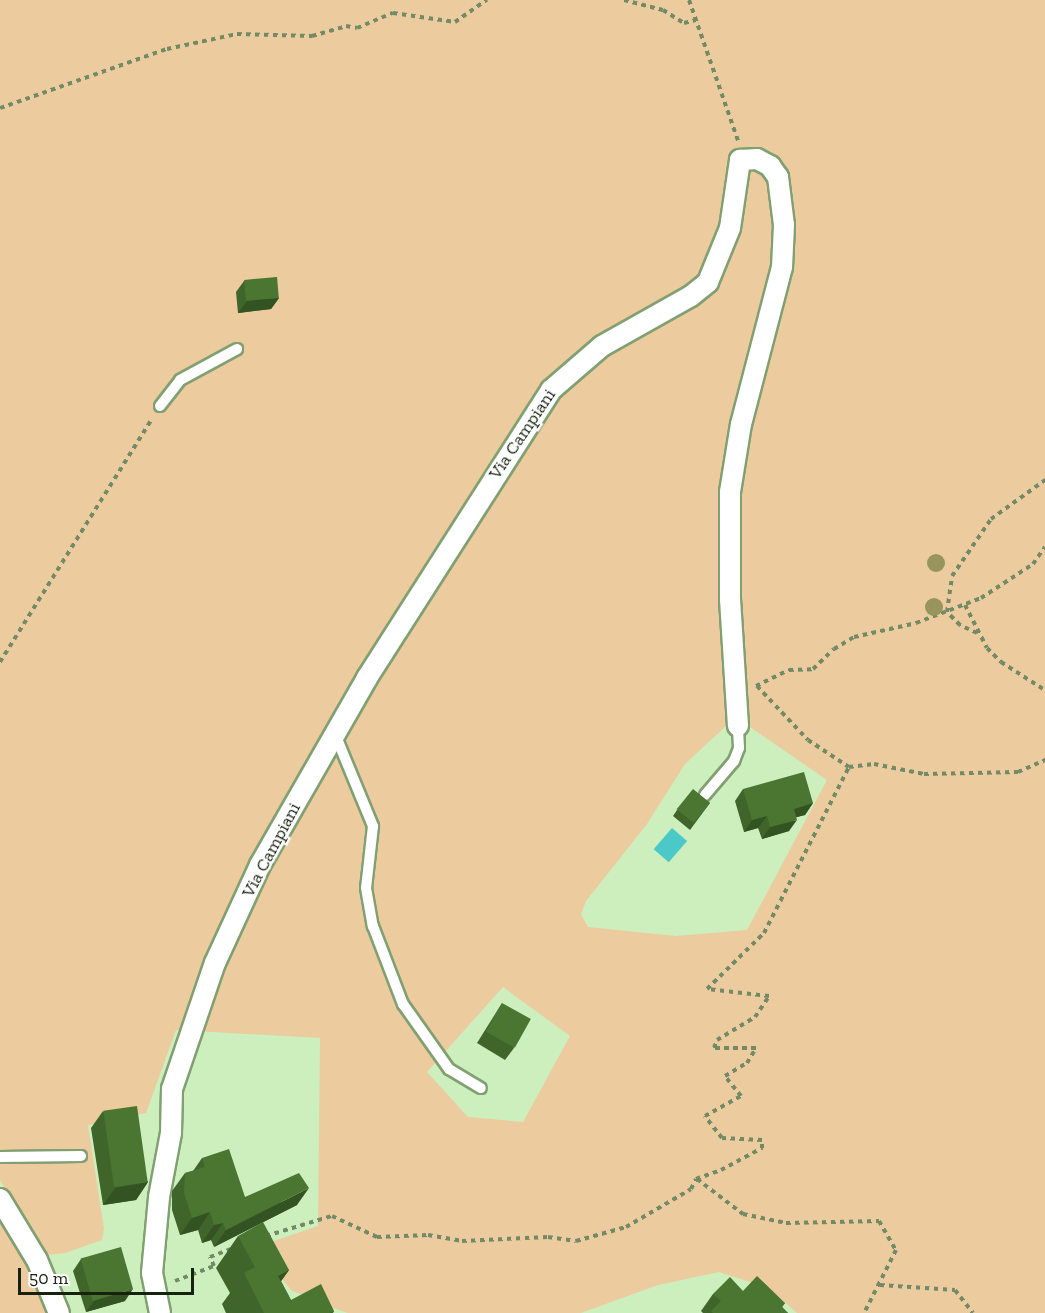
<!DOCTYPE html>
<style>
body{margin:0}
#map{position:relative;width:1045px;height:1313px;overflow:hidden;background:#cdefbd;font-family:"Zilla Slab",serif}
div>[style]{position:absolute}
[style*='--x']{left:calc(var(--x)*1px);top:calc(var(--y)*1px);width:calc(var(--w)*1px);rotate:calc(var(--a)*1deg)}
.green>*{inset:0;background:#eccb9e}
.water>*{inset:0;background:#4bc9c9;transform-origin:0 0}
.path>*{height:4px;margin-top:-2px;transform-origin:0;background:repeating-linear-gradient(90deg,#738a67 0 4.5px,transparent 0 9px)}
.roads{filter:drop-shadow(2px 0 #81a071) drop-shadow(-2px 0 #81a071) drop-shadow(0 2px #81a071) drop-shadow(0 -2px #81a071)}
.lane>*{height:10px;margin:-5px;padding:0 5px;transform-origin:5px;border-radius:5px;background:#fff}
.street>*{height:20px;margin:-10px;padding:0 10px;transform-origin:10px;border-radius:10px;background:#fff}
.trees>*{width:18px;height:18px;margin:-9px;border-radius:50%;background:#97945e}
.wall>*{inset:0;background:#40652a}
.shaded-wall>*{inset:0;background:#345322}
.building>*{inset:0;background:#4b7631;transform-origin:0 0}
span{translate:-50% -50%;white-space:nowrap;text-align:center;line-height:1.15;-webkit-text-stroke:5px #fff;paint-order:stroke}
.street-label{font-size:18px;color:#16220f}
.scale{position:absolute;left:18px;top:1268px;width:176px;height:27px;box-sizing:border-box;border:3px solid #16220f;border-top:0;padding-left:8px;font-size:18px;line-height:21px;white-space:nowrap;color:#16220f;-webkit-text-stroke:4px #fff;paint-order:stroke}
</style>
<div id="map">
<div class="green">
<i style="clip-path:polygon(evenodd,0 0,1045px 0,1045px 1313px,797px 1313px,779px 1297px,753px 1283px,719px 1272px,658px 1285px,581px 1313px,348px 1313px,324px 1305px,291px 1290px,259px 1251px,259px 1246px,318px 1226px,320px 1038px,176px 1030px,146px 1113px,88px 1125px,104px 1229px,102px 1240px,65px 1253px,45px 1255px,39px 1251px,0 1180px,0 0,747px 725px,827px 780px,747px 930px,676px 936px,588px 927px,581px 914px,586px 901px,647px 824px,685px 764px,725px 727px,747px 725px,0 0,503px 987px,570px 1036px,523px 1122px,468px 1117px,427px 1072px,503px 987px)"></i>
<i style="clip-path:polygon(0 1211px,19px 1242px,51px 1313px,0 1313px)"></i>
</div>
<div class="water">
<i style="left:672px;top:828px;width:20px;height:28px;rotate:41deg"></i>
</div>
<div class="path">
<i style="--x:624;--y:0;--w:40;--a:14.4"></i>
<i style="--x:663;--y:10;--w:25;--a:32"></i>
<i style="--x:684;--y:23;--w:12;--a:-14"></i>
<i style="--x:689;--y:0;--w:149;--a:70.8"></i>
<i style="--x:0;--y:108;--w:177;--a:-19.5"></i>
<i style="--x:167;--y:49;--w:72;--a:-12.1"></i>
<i style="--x:237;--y:34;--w:75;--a:1.5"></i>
<i style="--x:312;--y:36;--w:35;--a:-16"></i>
<i style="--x:346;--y:26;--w:11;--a:10"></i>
<i style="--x:357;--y:28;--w:39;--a:-23"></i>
<i style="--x:393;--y:13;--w:63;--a:8.3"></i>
<i style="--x:455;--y:22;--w:39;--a:-35"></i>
<i style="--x:965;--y:605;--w:48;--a:62.9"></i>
<i style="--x:987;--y:648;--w:20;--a:45"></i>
<i style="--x:1001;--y:662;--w:52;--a:32.5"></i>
<i style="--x:977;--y:633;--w:19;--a:-155"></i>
<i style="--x:960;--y:625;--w:18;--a:-135"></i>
<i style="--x:947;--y:612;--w:36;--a:-82"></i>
<i style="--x:952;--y:576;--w:69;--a:-55.6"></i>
<i style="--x:991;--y:519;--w:67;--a:-35.8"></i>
<i style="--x:0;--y:662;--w:287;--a:-58"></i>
<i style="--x:756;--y:686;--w:37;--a:-26"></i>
<i style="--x:789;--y:670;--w:24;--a:-2"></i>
<i style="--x:813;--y:669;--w:29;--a:-44"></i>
<i style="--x:834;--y:649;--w:23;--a:-31"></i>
<i style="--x:854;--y:637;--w:64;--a:-12.7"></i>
<i style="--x:916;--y:623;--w:70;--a:-21"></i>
<i style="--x:981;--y:598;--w:62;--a:-33.2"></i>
<i style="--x:1033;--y:564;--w:21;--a:-55"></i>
<i style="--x:757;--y:686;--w:74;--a:46.6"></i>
<i style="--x:808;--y:740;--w:49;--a:33.4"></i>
<i style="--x:849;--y:767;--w:25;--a:-7"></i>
<i style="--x:874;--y:764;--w:51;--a:11.3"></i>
<i style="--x:924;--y:774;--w:94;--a:-1.2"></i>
<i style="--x:1018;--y:772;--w:30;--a:-24"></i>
<i style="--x:697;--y:1179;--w:58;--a:37.3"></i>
<i style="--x:743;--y:1214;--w:44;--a:11.8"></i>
<i style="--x:786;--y:1223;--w:93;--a:-1.2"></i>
<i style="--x:879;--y:1221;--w:34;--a:60"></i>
<i style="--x:896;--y:1250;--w:71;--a:116.9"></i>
<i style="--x:266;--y:1236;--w:69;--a:-16.9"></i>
<i style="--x:332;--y:1216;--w:50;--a:25"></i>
<i style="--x:377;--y:1237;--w:51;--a:-2.2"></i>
<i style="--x:428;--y:1235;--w:35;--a:10"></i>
<i style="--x:462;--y:1241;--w:86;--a:-2.7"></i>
<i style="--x:548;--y:1237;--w:28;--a:8"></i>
<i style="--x:576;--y:1241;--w:52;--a:-15.6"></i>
<i style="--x:626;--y:1227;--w:75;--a:-30.3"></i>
<i style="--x:691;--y:1189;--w:11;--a:-63"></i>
<i style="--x:696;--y:1179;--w:27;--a:-20"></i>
<i style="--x:721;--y:1170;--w:47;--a:-28.2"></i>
<i style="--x:762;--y:1148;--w:8;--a:-90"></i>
<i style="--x:762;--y:1140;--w:40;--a:-177.1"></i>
<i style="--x:722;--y:1138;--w:28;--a:-128"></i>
<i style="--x:705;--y:1116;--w:41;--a:-29.1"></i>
<i style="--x:741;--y:1096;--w:26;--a:-129"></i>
<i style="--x:725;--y:1076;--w:26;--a:-31"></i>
<i style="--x:747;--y:1063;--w:17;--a:-59"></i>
<i style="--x:756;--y:1048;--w:42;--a:180"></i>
<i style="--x:714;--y:1048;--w:9;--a:-69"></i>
<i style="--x:717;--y:1040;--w:44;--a:-31.2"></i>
<i style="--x:755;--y:1017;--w:25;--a:-56"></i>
<i style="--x:769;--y:996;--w:62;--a:-173.6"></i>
<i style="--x:707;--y:989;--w:80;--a:-44.5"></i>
<i style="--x:764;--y:933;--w:186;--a:-62.9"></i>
<i style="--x:175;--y:1281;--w:42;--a:-21"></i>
<i style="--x:214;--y:1266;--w:10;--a:-114"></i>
<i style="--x:210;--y:1257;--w:22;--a:-21"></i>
<i style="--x:880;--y:1285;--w:75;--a:3.8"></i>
<i style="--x:955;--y:1290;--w:29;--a:52"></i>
</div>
<div class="roads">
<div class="lane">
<i style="--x:160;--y:406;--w:33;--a:-52"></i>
<i style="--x:180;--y:380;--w:65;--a:-28.5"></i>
<i style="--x:335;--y:734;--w:100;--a:67.6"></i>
<i style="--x:373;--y:826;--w:62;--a:96.4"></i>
<i style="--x:366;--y:888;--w:39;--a:80"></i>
<i style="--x:373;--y:926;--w:84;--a:69"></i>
<i style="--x:403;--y:1004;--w:80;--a:54.7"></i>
<i style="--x:449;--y:1069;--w:37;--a:31"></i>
<i style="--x:705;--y:795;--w:45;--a:-49.5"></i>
<i style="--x:734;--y:761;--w:14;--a:-69"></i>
<i style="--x:739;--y:748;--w:22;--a:-93"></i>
<i style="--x:0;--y:1157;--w:81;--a:-0.7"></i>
</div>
<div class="street">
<i style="--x:0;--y:1199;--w:71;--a:58.8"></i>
<i style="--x:37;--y:1260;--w:57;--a:67.5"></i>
<i style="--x:160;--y:1313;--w:41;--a:-101.3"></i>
<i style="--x:152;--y:1273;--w:76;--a:-84.7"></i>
<i style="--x:159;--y:1197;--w:65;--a:-79.4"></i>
<i style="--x:171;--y:1133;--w:44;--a:-88.7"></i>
<i style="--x:172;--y:1089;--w:133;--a:-71.2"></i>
<i style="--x:215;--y:963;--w:108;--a:-65.3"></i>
<i style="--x:260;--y:865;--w:215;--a:-60.2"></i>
<i style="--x:367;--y:678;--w:342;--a:-57.4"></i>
<i style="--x:551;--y:390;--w:67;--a:-40.8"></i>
<i style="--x:602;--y:346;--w:102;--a:-29.3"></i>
<i style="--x:691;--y:296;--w:22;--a:-39"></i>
<i style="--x:708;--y:282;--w:58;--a:-67.8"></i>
<i style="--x:730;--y:228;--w:69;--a:-81.6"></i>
<i style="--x:740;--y:160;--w:17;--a:-3"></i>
<i style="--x:757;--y:159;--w:15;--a:28"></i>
<i style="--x:770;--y:166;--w:14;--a:54"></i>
<i style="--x:778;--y:177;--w:48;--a:82.9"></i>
<i style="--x:784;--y:225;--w:42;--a:92.7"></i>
<i style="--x:782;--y:267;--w:162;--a:104.6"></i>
<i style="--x:741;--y:424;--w:69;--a:99.2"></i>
<i style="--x:730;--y:492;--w:107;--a:90"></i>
<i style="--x:730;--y:599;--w:127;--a:86.4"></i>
</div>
</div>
<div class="trees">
<i style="left:936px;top:563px"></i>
<i style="left:934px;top:607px"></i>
</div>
<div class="wall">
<i style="clip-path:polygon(244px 281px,279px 298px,271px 309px,238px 313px,236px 292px)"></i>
<i style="clip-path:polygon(743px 789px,813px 803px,805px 815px,796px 817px,789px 831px,762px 839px,758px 828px,744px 832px,735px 801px)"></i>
<i style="clip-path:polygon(710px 803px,690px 830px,673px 816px,677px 810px)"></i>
<i style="clip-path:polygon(502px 1003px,514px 1048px,505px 1060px,477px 1043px)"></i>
<i style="clip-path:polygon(103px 1111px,148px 1182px,136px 1200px,103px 1205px,91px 1128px)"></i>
<i style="clip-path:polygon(202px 1158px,245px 1197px,297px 1205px,214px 1247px,211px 1240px,202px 1243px,198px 1230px,180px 1235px,172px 1210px,172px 1191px,185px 1173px,193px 1171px)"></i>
<i style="clip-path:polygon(238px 1236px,289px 1270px,281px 1281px,291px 1300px,334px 1311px,333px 1313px,226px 1313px,222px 1304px,230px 1293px,216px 1268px)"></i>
<i style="clip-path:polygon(81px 1259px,125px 1301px,86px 1312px,73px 1271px)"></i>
<i style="clip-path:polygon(743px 1291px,785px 1303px,782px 1307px,788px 1313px,703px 1313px,701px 1311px,713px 1294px)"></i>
</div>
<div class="shaded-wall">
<i style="clip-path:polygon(279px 298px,271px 309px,238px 313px,247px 301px)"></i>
<i style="clip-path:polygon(813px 803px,805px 815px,786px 820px,794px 809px)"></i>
<i style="clip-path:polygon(767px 816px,758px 828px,744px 832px,752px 820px)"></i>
<i style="clip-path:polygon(797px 820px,789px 831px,762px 839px,770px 827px)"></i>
<i style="clip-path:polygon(148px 1182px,136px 1200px,103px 1205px,115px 1188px)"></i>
<i style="clip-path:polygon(309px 1188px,297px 1205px,214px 1247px,226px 1230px)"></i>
<i style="clip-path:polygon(210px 1212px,198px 1230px,180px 1235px,192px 1218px)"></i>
<i style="clip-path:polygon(223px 1223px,211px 1240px,202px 1243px,214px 1225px)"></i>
<i style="clip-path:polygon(289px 1270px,267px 1301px,278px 1276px)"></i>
<i style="clip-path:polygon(133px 1289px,125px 1301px,86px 1312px,94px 1301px)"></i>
</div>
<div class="building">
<i style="left:277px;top:277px;width:21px;height:33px;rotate:85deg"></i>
<i style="clip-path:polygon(804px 772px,813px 803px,794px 809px,797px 820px,770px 827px,767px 816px,752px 820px,743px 789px)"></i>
<i style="left:693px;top:789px;width:22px;height:26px;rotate:39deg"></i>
<i style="left:502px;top:1003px;width:33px;height:33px;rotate:29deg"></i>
<i style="left:137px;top:1106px;width:77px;height:34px;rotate:82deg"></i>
<i style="clip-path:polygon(229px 1149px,245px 1197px,299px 1173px,309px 1188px,226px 1230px,223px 1223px,214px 1225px,210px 1212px,192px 1218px,184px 1193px,185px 1173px,205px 1167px,202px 1158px)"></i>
<i style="clip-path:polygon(263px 1222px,289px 1270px,278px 1276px,291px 1300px,321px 1284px,334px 1311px,329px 1313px,264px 1313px,244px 1273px,255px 1267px,238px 1236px)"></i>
<i style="left:121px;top:1247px;width:44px;height:42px;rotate:74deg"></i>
<i style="clip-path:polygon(757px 1276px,785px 1303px,782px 1307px,788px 1313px,713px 1313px,711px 1311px,721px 1301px,713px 1294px,730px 1277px,743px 1291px)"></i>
</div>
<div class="street-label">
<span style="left:522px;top:434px;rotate:-56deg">Via Campiani</span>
<span style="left:271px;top:850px;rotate:-62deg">Via Campiani</span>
</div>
<div class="scale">50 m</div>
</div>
